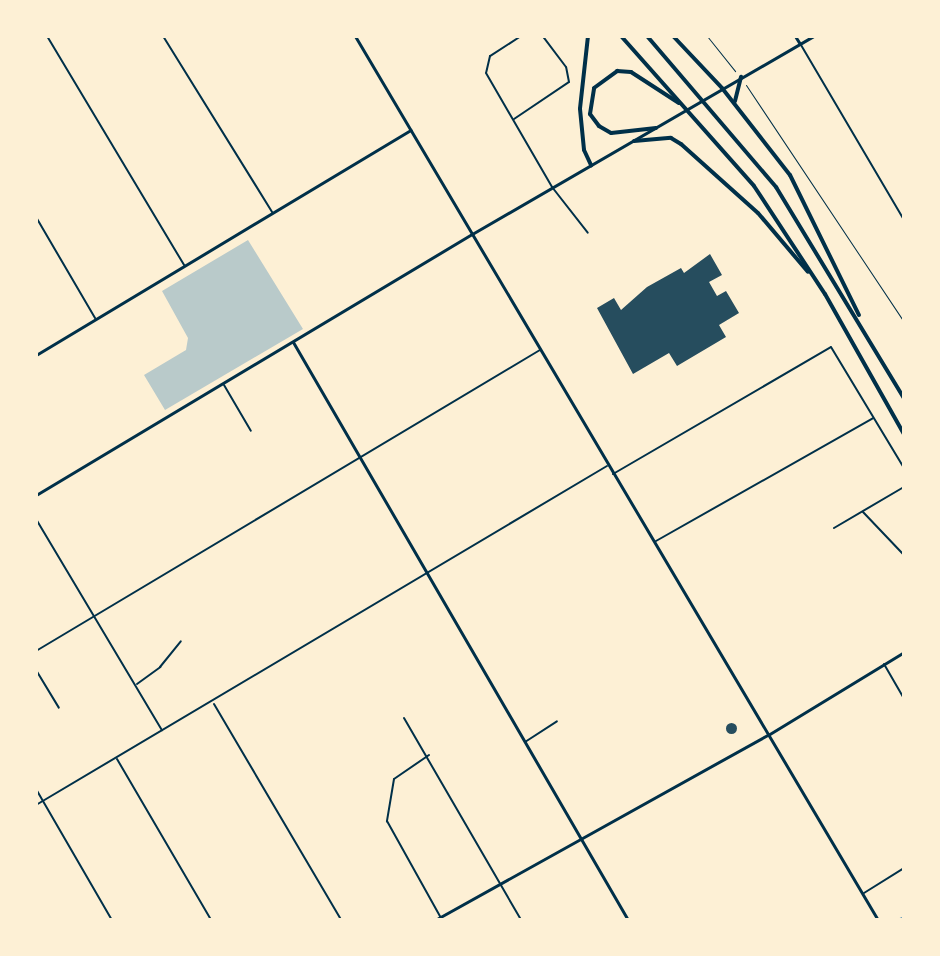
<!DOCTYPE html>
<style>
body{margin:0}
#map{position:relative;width:940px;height:956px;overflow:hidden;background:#fdf0d5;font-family:Poppins,sans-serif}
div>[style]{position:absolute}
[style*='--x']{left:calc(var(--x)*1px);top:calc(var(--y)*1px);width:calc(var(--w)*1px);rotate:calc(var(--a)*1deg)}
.green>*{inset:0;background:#b9caca}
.stream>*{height:2px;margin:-1px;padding:0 1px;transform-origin:1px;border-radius:1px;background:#669bbc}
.building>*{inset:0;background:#264d5e}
.round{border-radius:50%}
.path>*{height:1px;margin:-0.5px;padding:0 0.5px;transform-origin:0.5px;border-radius:0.5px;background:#003049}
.minor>*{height:2px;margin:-1px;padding:0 1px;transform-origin:1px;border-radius:1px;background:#003049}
.tertiary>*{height:3px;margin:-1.5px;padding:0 1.5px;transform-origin:1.5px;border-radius:1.5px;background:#003049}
.secondary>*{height:3px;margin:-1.5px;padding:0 1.5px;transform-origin:1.5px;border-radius:1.5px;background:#003049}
.primary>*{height:3px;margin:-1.5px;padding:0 1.5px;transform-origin:1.5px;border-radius:1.5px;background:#003049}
.motorway>*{height:4px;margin:-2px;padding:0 2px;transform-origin:2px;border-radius:2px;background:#003049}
span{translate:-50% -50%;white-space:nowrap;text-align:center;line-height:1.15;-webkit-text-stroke:6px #fdf0d5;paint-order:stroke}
.frame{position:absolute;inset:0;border:38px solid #fdf0d5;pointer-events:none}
</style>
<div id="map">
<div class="green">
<i style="clip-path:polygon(248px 240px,303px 329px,165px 410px,144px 375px,186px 350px,188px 338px,162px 291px)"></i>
</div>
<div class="stream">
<i style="--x:898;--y:920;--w:7;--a:-27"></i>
</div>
<div class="building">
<i style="clip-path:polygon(710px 254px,722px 275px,709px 282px,717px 296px,726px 291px,739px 313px,719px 325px,726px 337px,677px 366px,669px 353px,633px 374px,597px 308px,614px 298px,621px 310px,647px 287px,681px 268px,684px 273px)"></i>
<i class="round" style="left:725.5px;top:722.5px;width:11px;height:11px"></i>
</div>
<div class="path">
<i style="--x:707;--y:36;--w:45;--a:51.3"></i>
<i style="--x:746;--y:85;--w:285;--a:56.3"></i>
</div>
<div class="minor">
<i style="--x:47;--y:36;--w:267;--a:59.1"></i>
<i style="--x:163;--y:36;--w:207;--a:58.2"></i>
<i style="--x:521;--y:36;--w:37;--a:147"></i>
<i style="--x:490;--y:56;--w:17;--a:103"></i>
<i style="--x:486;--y:73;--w:132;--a:59.9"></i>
<i style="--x:552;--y:187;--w:58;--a:52"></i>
<i style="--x:801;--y:45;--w:203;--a:59.5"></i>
<i style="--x:514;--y:119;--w:66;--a:-33.9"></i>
<i style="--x:569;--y:82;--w:15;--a:-101"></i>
<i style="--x:566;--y:67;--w:39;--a:-127"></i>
<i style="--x:36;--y:217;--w:117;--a:59.7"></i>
<i style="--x:224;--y:385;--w:53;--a:59.6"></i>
<i style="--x:613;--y:474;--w:252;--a:-30.2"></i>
<i style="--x:831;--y:347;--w:141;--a:58.9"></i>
<i style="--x:863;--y:512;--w:59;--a:46.4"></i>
<i style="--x:36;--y:519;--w:246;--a:59.2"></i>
<i style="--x:834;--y:528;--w:81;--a:-30.4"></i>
<i style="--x:656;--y:541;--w:249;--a:-29.5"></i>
<i style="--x:36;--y:651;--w:587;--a:-30.85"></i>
<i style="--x:884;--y:664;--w:39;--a:60"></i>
<i style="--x:36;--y:670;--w:44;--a:58.8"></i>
<i style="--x:137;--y:684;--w:29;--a:-36"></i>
<i style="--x:160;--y:667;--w:33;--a:-51"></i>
<i style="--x:214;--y:704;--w:251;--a:59.5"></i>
<i style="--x:404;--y:718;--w:233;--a:59.9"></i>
<i style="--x:525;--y:742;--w:38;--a:-33"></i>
<i style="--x:429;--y:755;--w:42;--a:145.6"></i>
<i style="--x:394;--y:779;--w:43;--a:99.5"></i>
<i style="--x:387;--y:821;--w:113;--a:60.9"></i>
<i style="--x:117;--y:759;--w:186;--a:59.7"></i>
<i style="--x:36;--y:789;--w:151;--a:59.9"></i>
<i style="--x:36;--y:805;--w:664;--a:-30.7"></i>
<i style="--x:864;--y:893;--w:47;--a:-32"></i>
</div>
<div class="tertiary">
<i style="--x:795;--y:36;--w:9;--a:58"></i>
<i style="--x:293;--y:342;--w:668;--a:59.9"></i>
<i style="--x:36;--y:495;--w:508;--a:-30.91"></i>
<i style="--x:435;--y:920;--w:380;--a:-29.1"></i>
</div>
<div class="secondary">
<i style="--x:768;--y:735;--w:159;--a:-31.4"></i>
</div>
<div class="primary">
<i style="--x:355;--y:36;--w:1027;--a:59.39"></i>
<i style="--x:472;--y:234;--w:394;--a:-30.1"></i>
<i style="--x:36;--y:355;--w:437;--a:-31"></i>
</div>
<div class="motorway">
<i style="--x:588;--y:36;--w:73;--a:96.3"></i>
<i style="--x:580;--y:109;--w:41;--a:84.4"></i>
<i style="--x:584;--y:150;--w:17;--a:65"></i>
<i style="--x:621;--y:36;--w:200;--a:48.4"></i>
<i style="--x:754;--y:186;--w:129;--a:56.7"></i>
<i style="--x:825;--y:294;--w:161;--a:60.6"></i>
<i style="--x:647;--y:36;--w:199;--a:49.5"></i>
<i style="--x:776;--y:187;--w:247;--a:58.8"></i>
<i style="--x:673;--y:36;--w:71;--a:46.7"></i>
<i style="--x:722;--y:88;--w:110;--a:52"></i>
<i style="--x:790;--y:175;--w:156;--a:63.8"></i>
<i style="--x:735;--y:101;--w:25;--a:-76"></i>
<i style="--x:656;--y:128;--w:45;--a:173.7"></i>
<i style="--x:611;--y:133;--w:14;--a:-150"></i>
<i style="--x:599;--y:126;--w:15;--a:-127"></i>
<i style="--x:590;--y:114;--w:26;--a:-81"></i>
<i style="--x:594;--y:88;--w:29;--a:-36"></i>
<i style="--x:617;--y:71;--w:14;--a:4"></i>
<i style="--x:631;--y:72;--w:57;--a:32.9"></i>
<i style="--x:634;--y:141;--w:37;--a:-5"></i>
<i style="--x:671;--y:138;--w:12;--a:31"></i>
<i style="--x:681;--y:144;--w:103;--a:41.9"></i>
<i style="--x:758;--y:213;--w:77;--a:49.7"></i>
</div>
<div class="frame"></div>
</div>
